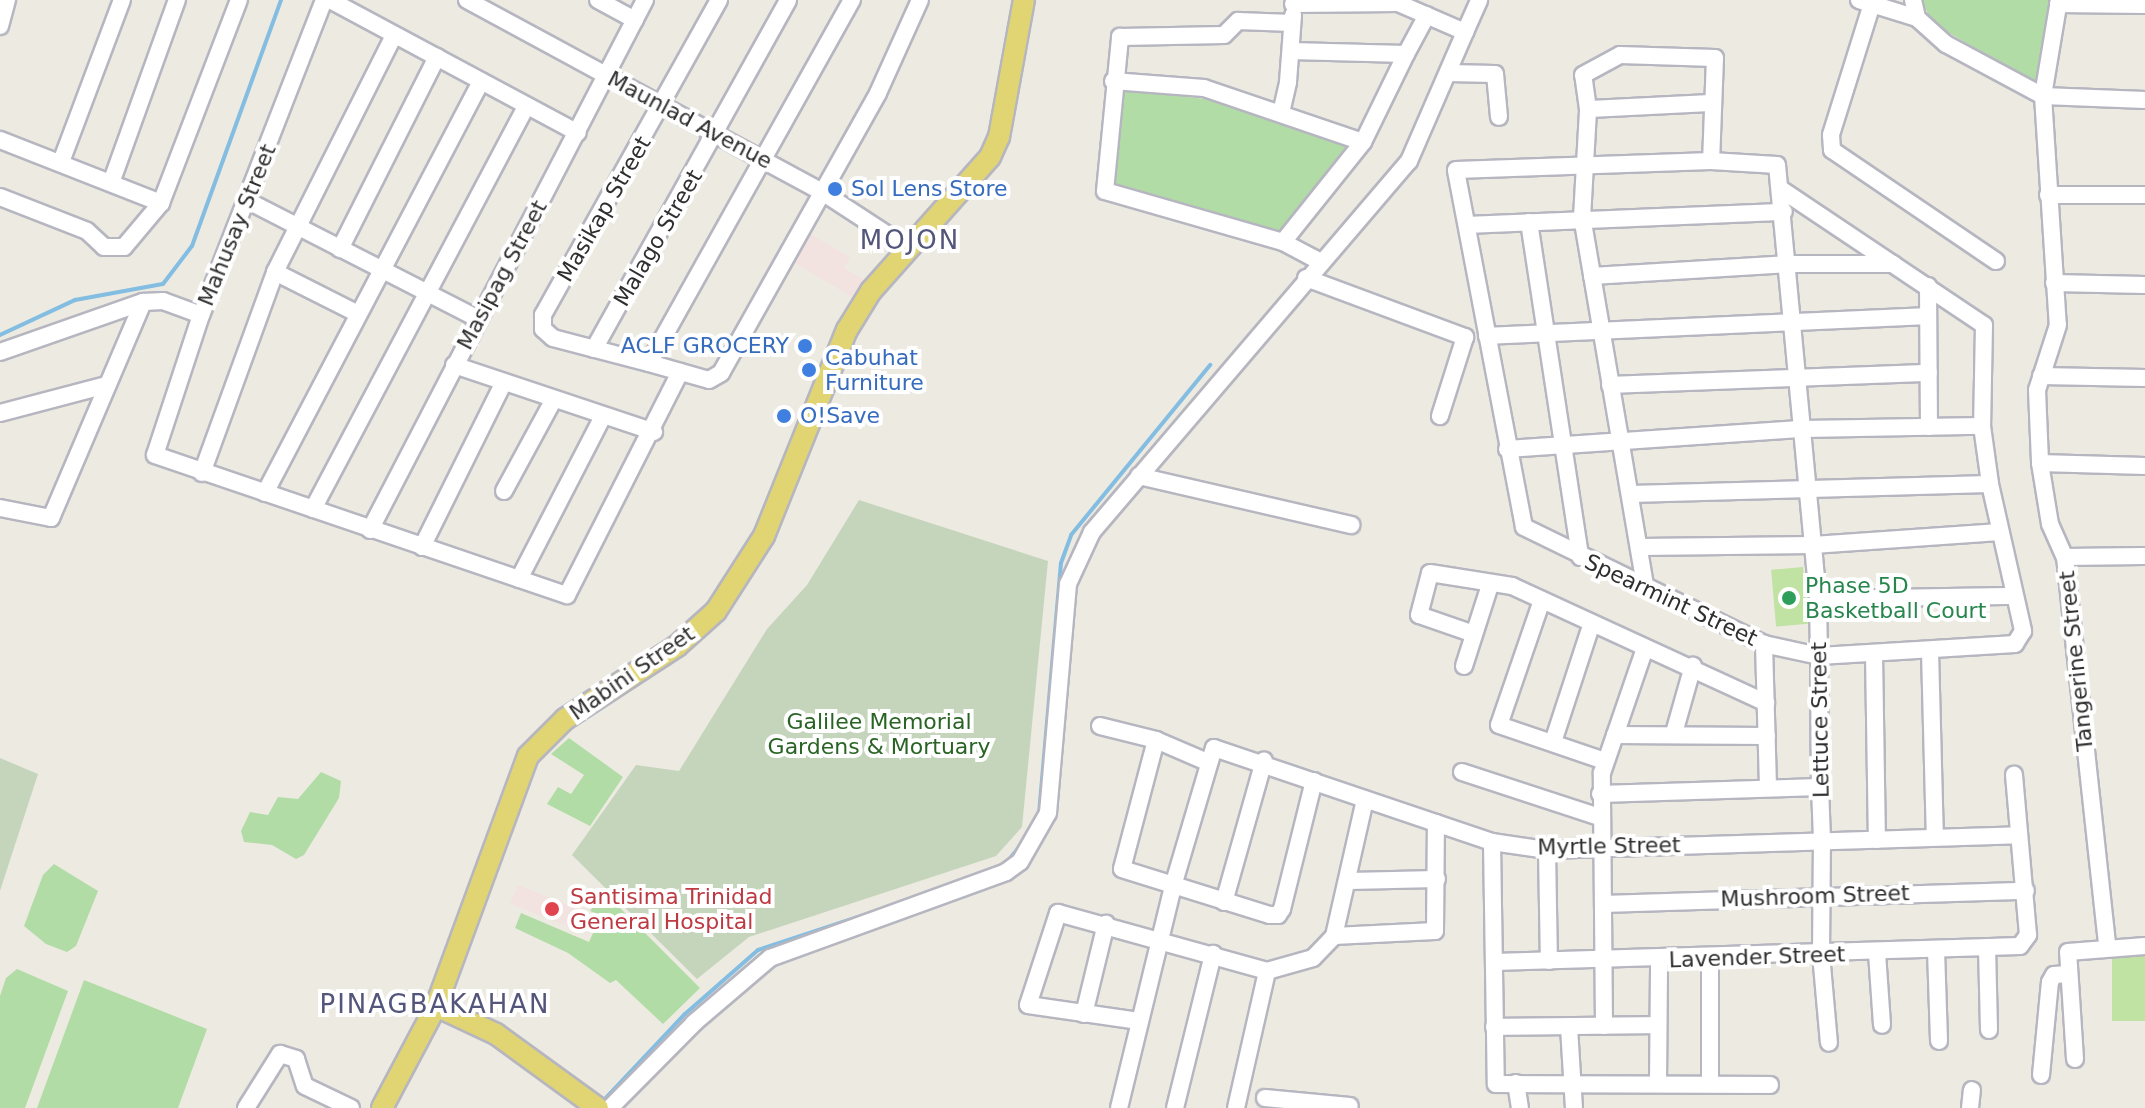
<!DOCTYPE html>
<style>
body{margin:0}
#map{position:relative;width:2145px;height:1108px;overflow:hidden;background:#edeae2;font-family:"DejaVu Sans",sans-serif}
div>[style]{position:absolute}
[style*='--x']{left:calc(var(--x)*1px);top:calc(var(--y)*1px);width:calc(var(--w)*1px);rotate:calc(var(--a)*1deg)}
.medical>*{inset:0;background:#f2e3e1;transform-origin:0 0}
.green>*{inset:0;background:#b2dca6}
.cemetery>*{inset:0;background:#c5d5bc}
.pitch>*{inset:0;background:#c0e2a3;transform-origin:0 0}
.stream>*{height:4px;margin:-2px;padding:0 2px;transform-origin:2px;border-radius:2px;background:#83bde1}
.roads{filter:drop-shadow(2px 0 #b6b6c0) drop-shadow(-2px 0 #b6b6c0) drop-shadow(0 2px #b6b6c0) drop-shadow(0 -2px #b6b6c0)}
.minor>*{height:16px;margin:-8px;padding:0 8px;transform-origin:8px;border-radius:8px;background:#fff}
.major>*{height:20px;margin:-10px;padding:0 10px;transform-origin:10px;border-radius:10px;background:#e1d573}
.dots>*{width:22px;height:22px;translate:-50% -50%;box-sizing:border-box;border:4px solid #fff;border-radius:50%}
span{translate:-50% -50%;white-space:nowrap;text-align:center;line-height:1.15;-webkit-text-stroke:8px #fff;paint-order:stroke}
.street-label{font-size:22px;color:#2e2e2e}
.shop-label{font-size:22px;color:#366cbe}
.left{translate:0 -50%;text-align:left}
.right{translate:-100% -50%;text-align:right}
.leisure-label{font-size:22px;color:#27864d}
.park-label{font-size:22px;color:#2a6425}
.health-label{font-size:22px;color:#be3a42}
.quarter-label{font-size:26px;color:#53557a;letter-spacing:2px}
</style>
<div id="map">
<div class="medical">
<i style="clip-path:polygon(810px 234px,850px 257px,844px 268px,868px 282px,857px 300px,793px 262px)"></i>
<i style="left:518px;top:885px;width:81px;height:20px;rotate:22deg"></i>
</div>
<div class="green">
<i style="clip-path:polygon(1922px 0,2052px 0,2037px 84px,1932px 23px)"></i>
<i style="clip-path:polygon(1124px 90px,1206px 99px,1349px 146px,1280px 232px,1107px 187px)"></i>
<i style="clip-path:polygon(569px 738px,623px 777px,590px 826px,547px 804px,558px 787px,571px 794px,584px 775px,551px 754px)"></i>
<i style="clip-path:polygon(321px 772px,341px 781px,339px 798px,304px 855px,296px 859px,272px 845px,244px 842px,241px 831px,250px 812px,268px 815px,278px 797px,298px 799px)"></i>
<i style="clip-path:polygon(54px 864px,98px 891px,76px 946px,67px 952px,46px 944px,24px 926px,43px 875px)"></i>
<i style="clip-path:polygon(605px 893px,700px 988px,663px 1024px,616px 980px,610px 983px,568px 953px,515px 928px,521px 913px,589px 942px,601px 915px,590px 911px)"></i>
<i style="clip-path:polygon(17px 969px,68px 991px,25px 1108px,0 1108px,0 996px,6px 978px)"></i>
<i style="clip-path:polygon(84px 980px,207px 1029px,178px 1108px,37px 1108px)"></i>
</div>
<div class="cemetery">
<i style="clip-path:polygon(859px 500px,1048px 561px,1022px 827px,996px 856px,749px 937px,697px 979px,572px 855px,636px 765px,679px 771px,767px 629px,807px 585px)"></i>
<i style="clip-path:polygon(0 758px,38px 774px,0 891px)"></i>
</div>
<div class="pitch">
<i style="left:1803px;top:567px;width:57px;height:32px;rotate:85deg"></i>
<i style="left:2145px;top:952px;width:69px;height:33px;rotate:90deg"></i>
</div>
<div class="stream">
<i style="--x:0;--y:335;--w:83;--a:-25"></i>
<i style="--x:75;--y:300;--w:89;--a:-10.3"></i>
<i style="--x:163;--y:284;--w:48;--a:-52.7"></i>
<i style="--x:192;--y:246;--w:262;--a:-70.1"></i>
<i style="--x:1039;--y:814;--w:252;--a:-85"></i>
<i style="--x:1061;--y:563;--w:30;--a:-70"></i>
<i style="--x:1071;--y:535;--w:220;--a:-50.7"></i>
<i style="--x:1004;--y:865;--w:28;--a:-49"></i>
<i style="--x:601;--y:1103;--w:122;--a:-46.7"></i>
<i style="--x:685;--y:1014;--w:97;--a:-41.2"></i>
<i style="--x:758;--y:950;--w:127;--a:-18.3"></i>
</div>
<div class="roads">
<div class="minor">
<i style="--x:324;--y:0;--w:338;--a:111.3"></i>
<i style="--x:201;--y:315;--w:147;--a:108.2"></i>
<i style="--x:155;--y:455;--w:435;--a:18.8"></i>
<i style="--x:567;--y:595;--w:250;--a:-63.1"></i>
<i style="--x:330;--y:0;--w:281;--a:28.2"></i>
<i style="--x:467;--y:0;--w:404;--a:28.4"></i>
<i style="--x:822;--y:192;--w:103;--a:33.1"></i>
<i style="--x:598;--y:0;--w:42;--a:28.4"></i>
<i style="--x:719;--y:0;--w:361;--a:119.2"></i>
<i style="--x:543;--y:315;--w:14;--a:90"></i>
<i style="--x:543;--y:329;--w:13;--a:42"></i>
<i style="--x:553;--y:338;--w:99;--a:14.6"></i>
<i style="--x:649;--y:363;--w:416;--a:-60.8"></i>
<i style="--x:1859;--y:0;--w:61;--a:17.2"></i>
<i style="--x:1913;--y:0;--w:18;--a:77"></i>
<i style="--x:1917;--y:18;--w:39;--a:42"></i>
<i style="--x:1946;--y:44;--w:110;--a:28.2"></i>
<i style="--x:2043;--y:96;--w:102;--a:2.2"></i>
<i style="--x:2059;--y:0;--w:97;--a:99.5"></i>
<i style="--x:2043;--y:96;--w:229;--a:86.3"></i>
<i style="--x:2058;--y:325;--w:68;--a:107.9"></i>
<i style="--x:2037;--y:390;--w:73;--a:87.6"></i>
<i style="--x:2040;--y:463;--w:62;--a:80.7"></i>
<i style="--x:2050;--y:524;--w:36;--a:66"></i>
<i style="--x:2065;--y:557;--w:391;--a:83.8"></i>
<i style="--x:1293;--y:4;--w:105;--a:-0.5"></i>
<i style="--x:1398;--y:3;--w:73;--a:23.4"></i>
<i style="--x:1465;--y:32;--w:35;--a:-66"></i>
<i style="--x:2058;--y:4;--w:87;--a:0.7"></i>
<i style="--x:1871;--y:7;--w:134;--a:107.4"></i>
<i style="--x:1831;--y:135;--w:15;--a:86"></i>
<i style="--x:1832;--y:150;--w:198;--a:34.1"></i>
<i style="--x:0;--y:26;--w:27;--a:-75"></i>
<i style="--x:1291;--y:51;--w:115;--a:1.5"></i>
<i style="--x:1406;--y:54;--w:98;--a:116"></i>
<i style="--x:1363;--y:142;--w:128;--a:128.7"></i>
<i style="--x:1283;--y:242;--w:185;--a:-164"></i>
<i style="--x:1105;--y:191;--w:155;--a:-84.4"></i>
<i style="--x:1120;--y:37;--w:104;--a:-1.1"></i>
<i style="--x:1224;--y:35;--w:20;--a:-45"></i>
<i style="--x:1238;--y:21;--w:54;--a:2.1"></i>
<i style="--x:1406;--y:54;--w:44;--a:-61.7"></i>
<i style="--x:1448;--y:73;--w:47;--a:1.2"></i>
<i style="--x:1495;--y:74;--w:43;--a:84.7"></i>
<i style="--x:1113;--y:81;--w:91;--a:4.4"></i>
<i style="--x:1204;--y:88;--w:168;--a:18.8"></i>
<i style="--x:1588;--y:109;--w:124;--a:-2.8"></i>
<i style="--x:1281;--y:113;--w:32;--a:-77"></i>
<i style="--x:1288;--y:82;--w:67;--a:-85.7"></i>
<i style="--x:0;--y:140;--w:173;--a:21.4"></i>
<i style="--x:61;--y:162;--w:173;--a:-69.4"></i>
<i style="--x:111;--y:183;--w:195;--a:-70.2"></i>
<i style="--x:1782;--y:190;--w:243;--a:33.8"></i>
<i style="--x:1984;--y:325;--w:101;--a:91.1"></i>
<i style="--x:1982;--y:426;--w:59;--a:82.1"></i>
<i style="--x:1990;--y:484;--w:151;--a:77.3"></i>
<i style="--x:2023;--y:631;--w:15;--a:122"></i>
<i style="--x:2015;--y:644;--w:196;--a:176.5"></i>
<i style="--x:1819;--y:656;--w:56;--a:-167.7"></i>
<i style="--x:1764;--y:644;--w:267;--a:-154"></i>
<i style="--x:1524;--y:527;--w:363;--a:-100.8"></i>
<i style="--x:1456;--y:170;--w:255;--a:-2"></i>
<i style="--x:1711;--y:161;--w:66;--a:3.5"></i>
<i style="--x:1777;--y:165;--w:436;--a:84.6"></i>
<i style="--x:1818;--y:599;--w:57;--a:89"></i>
<i style="--x:1819;--y:656;--w:131;--a:89.6"></i>
<i style="--x:1820;--y:787;--w:52;--a:87.8"></i>
<i style="--x:1822;--y:839;--w:115;--a:90.5"></i>
<i style="--x:1821;--y:954;--w:89;--a:84.9"></i>
<i style="--x:2048;--y:195;--w:97;--a:0"></i>
<i style="--x:0;--y:197;--w:93;--a:21.3"></i>
<i style="--x:87;--y:231;--w:23;--a:43"></i>
<i style="--x:104;--y:247;--w:20;--a:0"></i>
<i style="--x:124;--y:247;--w:57;--a:-49.9"></i>
<i style="--x:161;--y:203;--w:217;--a:-69"></i>
<i style="--x:248;--y:201;--w:257;--a:27.1"></i>
<i style="--x:1529;--y:222;--w:339;--a:81.3"></i>
<i style="--x:1468;--y:225;--w:316;--a:-2.4"></i>
<i style="--x:1283;--y:242;--w:43;--a:27.8"></i>
<i style="--x:340;--y:249;--w:215;--a:-63.2"></i>
<i style="--x:275;--y:272;--w:93;--a:26.8"></i>
<i style="--x:1592;--y:276;--w:198;--a:-3.5"></i>
<i style="--x:1790;--y:264;--w:103;--a:0"></i>
<i style="--x:1306;--y:278;--w:170;--a:20.4"></i>
<i style="--x:1465;--y:337;--w:83;--a:107.6"></i>
<i style="--x:2054;--y:283;--w:91;--a:1.3"></i>
<i style="--x:1928;--y:286;--w:141;--a:89.6"></i>
<i style="--x:1487;--y:336;--w:440;--a:-2.6"></i>
<i style="--x:594;--y:349;--w:399;--a:-60.9"></i>
<i style="--x:0;--y:352;--w:151;--a:-19.3"></i>
<i style="--x:143;--y:302;--w:20;--a:-3"></i>
<i style="--x:163;--y:301;--w:40;--a:20.2"></i>
<i style="--x:649;--y:363;--w:62;--a:15.8"></i>
<i style="--x:709;--y:380;--w:14;--a:-30"></i>
<i style="--x:721;--y:373;--w:321;--a:-60.7"></i>
<i style="--x:878;--y:93;--w:102;--a:-65.7"></i>
<i style="--x:454;--y:365;--w:211;--a:18.5"></i>
<i style="--x:2041;--y:376;--w:104;--a:1.1"></i>
<i style="--x:1610;--y:385;--w:319;--a:-2.2"></i>
<i style="--x:0;--y:413;--w:111;--a:-14.7"></i>
<i style="--x:1507;--y:449;--w:297;--a:-3.9"></i>
<i style="--x:1803;--y:429;--w:179;--a:-1"></i>
<i style="--x:2040;--y:463;--w:105;--a:1.6"></i>
<i style="--x:202;--y:473;--w:214;--a:-70"></i>
<i style="--x:275;--y:272;--w:265;--a:-63.3"></i>
<i style="--x:1139;--y:476;--w:218;--a:13"></i>
<i style="--x:504;--y:491;--w:105;--a:-61.5"></i>
<i style="--x:265;--y:493;--w:465;--a:-62.3"></i>
<i style="--x:1630;--y:494;--w:360;--a:-1.6"></i>
<i style="--x:0;--y:508;--w:52;--a:11.1"></i>
<i style="--x:51;--y:518;--w:235;--a:-66.9"></i>
<i style="--x:313;--y:509;--w:456;--a:-62.1"></i>
<i style="--x:370;--y:530;--w:597;--a:-62.58"></i>
<i style="--x:422;--y:547;--w:184;--a:-63.6"></i>
<i style="--x:1640;--y:547;--w:173;--a:-0.7"></i>
<i style="--x:1813;--y:545;--w:187;--a:-4"></i>
<i style="--x:2065;--y:557;--w:80;--a:-0.7"></i>
<i style="--x:519;--y:579;--w:183;--a:-62.7"></i>
<i style="--x:1645;--y:585;--w:372;--a:-99.7"></i>
<i style="--x:1582;--y:218;--w:109;--a:-86.8"></i>
<i style="--x:1588;--y:109;--w:34;--a:-98"></i>
<i style="--x:1583;--y:75;--w:42;--a:-28.4"></i>
<i style="--x:1620;--y:55;--w:95;--a:1.8"></i>
<i style="--x:1715;--y:58;--w:103;--a:92.2"></i>
<i style="--x:1818;--y:599;--w:196;--a:-0.9"></i>
<i style="--x:1542;--y:600;--w:132;--a:109"></i>
<i style="--x:1499;--y:725;--w:112;--a:18.8"></i>
<i style="--x:1474;--y:634;--w:58;--a:-160.9"></i>
<i style="--x:1419;--y:615;--w:43;--a:-75.3"></i>
<i style="--x:1430;--y:573;--w:83;--a:9"></i>
<i style="--x:1512;--y:586;--w:280;--a:24.7"></i>
<i style="--x:1764;--y:644;--w:142;--a:88.4"></i>
<i style="--x:1930;--y:651;--w:186;--a:88.5"></i>
<i style="--x:1874;--y:654;--w:186;--a:89.1"></i>
<i style="--x:1464;--y:666;--w:85;--a:-72.2"></i>
<i style="--x:1100;--y:726;--w:58;--a:14"></i>
<i style="--x:1156;--y:740;--w:56;--a:23.3"></i>
<i style="--x:1674;--y:733;--w:70;--a:-74.2"></i>
<i style="--x:1615;--y:735;--w:152;--a:0.4"></i>
<i style="--x:1156;--y:740;--w:133;--a:104.8"></i>
<i style="--x:1122;--y:869;--w:155;--a:17.3"></i>
<i style="--x:1270;--y:915;--w:8;--a:0"></i>
<i style="--x:1278;--y:915;--w:7;--a:-56"></i>
<i style="--x:1282;--y:909;--w:132;--a:-76"></i>
<i style="--x:1553;--y:742;--w:125;--a:-71.9"></i>
<i style="--x:1462;--y:772;--w:145;--a:18.1"></i>
<i style="--x:1600;--y:794;--w:220;--a:-1.8"></i>
<i style="--x:1492;--y:842;--w:242;--a:89.1"></i>
<i style="--x:1496;--y:1084;--w:274;--a:0.2"></i>
<i style="--x:1547;--y:850;--w:111;--a:89"></i>
<i style="--x:1349;--y:881;--w:88;--a:-1.3"></i>
<i style="--x:1224;--y:902;--w:147;--a:-74.2"></i>
<i style="--x:1603;--y:904;--w:423;--a:-1.8"></i>
<i style="--x:1334;--y:936;--w:101;--a:-2.8"></i>
<i style="--x:1435;--y:931;--w:108;--a:-89.5"></i>
<i style="--x:1987;--y:947;--w:83;--a:88.6"></i>
<i style="--x:1936;--y:950;--w:91;--a:88.1"></i>
<i style="--x:1877;--y:953;--w:72;--a:86"></i>
<i style="--x:1494;--y:962;--w:526;--a:-1.74"></i>
<i style="--x:2020;--y:946;--w:14;--a:-54"></i>
<i style="--x:2028;--y:935;--w:161;--a:-95"></i>
<i style="--x:1084;--y:1014;--w:93;--a:-76.3"></i>
<i style="--x:1139;--y:1021;--w:112;--a:-171.8"></i>
<i style="--x:1028;--y:1005;--w:97;--a:-71.9"></i>
<i style="--x:1058;--y:913;--w:217;--a:15.5"></i>
<i style="--x:1267;--y:971;--w:48;--a:-15.8"></i>
<i style="--x:1313;--y:958;--w:30;--a:-46"></i>
<i style="--x:1334;--y:936;--w:140;--a:-77.2"></i>
<i style="--x:1604;--y:1026;--w:253;--a:-90.5"></i>
<i style="--x:1602;--y:773;--w:132;--a:-71"></i>
<i style="--x:1494;--y:1027;--w:161;--a:-0.7"></i>
<i style="--x:1569;--y:1027;--w:81;--a:86.5"></i>
<i style="--x:2075;--y:1059;--w:107;--a:-93.7"></i>
<i style="--x:2068;--y:952;--w:77;--a:-4.5"></i>
<i style="--x:2041;--y:1075;--w:93;--a:-84.5"></i>
<i style="--x:2050;--y:982;--w:8;--a:-60"></i>
<i style="--x:2054;--y:975;--w:13;--a:-4"></i>
<i style="--x:1516;--y:1083;--w:25;--a:81"></i>
<i style="--x:1658;--y:1084;--w:124;--a:-89.5"></i>
<i style="--x:1710;--y:1084;--w:126;--a:-90"></i>
<i style="--x:1265;--y:1098;--w:85;--a:5.4"></i>
<i style="--x:246;--y:1108;--w:64;--a:-57.8"></i>
<i style="--x:280;--y:1054;--w:17;--a:17"></i>
<i style="--x:296;--y:1059;--w:28;--a:72"></i>
<i style="--x:305;--y:1086;--w:51;--a:25.6"></i>
<i style="--x:610;--y:1108;--w:120;--a:-45.3"></i>
<i style="--x:694;--y:1023;--w:100;--a:-40.5"></i>
<i style="--x:770;--y:958;--w:251;--a:-20"></i>
<i style="--x:1006;--y:872;--w:17;--a:-36"></i>
<i style="--x:1020;--y:862;--w:56;--a:-60.3"></i>
<i style="--x:1048;--y:813;--w:230;--a:-85"></i>
<i style="--x:1068;--y:584;--w:57;--a:-65.2"></i>
<i style="--x:1092;--y:532;--w:488;--a:-49.5"></i>
<i style="--x:1409;--y:161;--w:141;--a:-66.5"></i>
<i style="--x:1119;--y:1108;--w:228;--a:-76.3"></i>
<i style="--x:1173;--y:886;--w:144;--a:-73.5"></i>
<i style="--x:1214;--y:748;--w:293;--a:18.7"></i>
<i style="--x:1492;--y:842;--w:56;--a:8.3"></i>
<i style="--x:1547;--y:850;--w:472;--a:-1.8"></i>
<i style="--x:1175;--y:1108;--w:159;--a:-76.1"></i>
<i style="--x:1236;--y:1108;--w:140;--a:-77.2"></i>
<i style="--x:1970;--y:1108;--w:18;--a:-84"></i>
</div>
<div class="major">
<i style="--x:436;--y:1006;--w:66;--a:25"></i>
<i style="--x:496;--y:1034;--w:126;--a:36"></i>
<i style="--x:382;--y:1108;--w:115;--a:-62.1"></i>
<i style="--x:436;--y:1006;--w:266;--a:-69.8"></i>
<i style="--x:528;--y:756;--w:52;--a:-45"></i>
<i style="--x:565;--y:719;--w:134;--a:-33.1"></i>
<i style="--x:677;--y:646;--w:52;--a:-41.9"></i>
<i style="--x:716;--y:611;--w:89;--a:-57.4"></i>
<i style="--x:764;--y:536;--w:222;--a:-68.1"></i>
<i style="--x:847;--y:330;--w:46;--a:-58.4"></i>
<i style="--x:871;--y:291;--w:179;--a:-48.4"></i>
<i style="--x:990;--y:157;--w:22;--a:-66"></i>
<i style="--x:999;--y:137;--w:139;--a:-79.7"></i>
</div>
</div>
<div class="dots">
<i style="left:835px;top:189px;background:#3f7fe0"></i>
<i style="left:805px;top:346px;background:#3f7fe0"></i>
<i style="left:809px;top:370px;background:#3f7fe0"></i>
<i style="left:784px;top:416px;background:#3f7fe0"></i>
<i style="left:1789px;top:598px;background:#2e9e5b"></i>
<i style="left:552px;top:909px;background:#e0444e"></i>
</div>
<div class="street-label">
<span style="left:690px;top:120px;rotate:28deg">Maunlad Avenue</span>
<span style="left:604px;top:209px;rotate:-60deg">Masikap Street</span>
<span style="left:237px;top:225px;rotate:-68deg">Mahusay Street</span>
<span style="left:658px;top:238px;rotate:-60deg">Malago Street</span>
<span style="left:502px;top:275px;rotate:-62deg">Masipag Street</span>
<span style="left:1671px;top:600px;rotate:25deg">Spearmint Street</span>
<span style="left:2076px;top:661px;rotate:-96deg">Tangerine Street</span>
<span style="left:632px;top:673px;rotate:-35deg">Mabini Street</span>
<span style="left:1820px;top:720px;rotate:-91deg">Lettuce Street</span>
<span style="left:1609px;top:846px;rotate:-1deg">Myrtle Street</span>
<span style="left:1815px;top:896px;rotate:-2deg">Mushroom Street</span>
<span style="left:1757px;top:957px;rotate:-2deg">Lavender Street</span>
</div>
<div class="shop-label">
<span class="left" style="left:851px;top:189px">Sol Lens Store</span>
<span class="right" style="left:789px;top:346px">ACLF GROCERY</span>
<span class="left" style="left:825px;top:370px">Cabuhat<br>Furniture</span>
<span class="left" style="left:800px;top:416px">O!Save</span>
</div>
<div class="leisure-label">
<span class="left" style="left:1805px;top:598px">Phase 5D<br>Basketball Court</span>
</div>
<div class="park-label">
<span style="left:879px;top:734px">Galilee Memorial<br>Gardens &amp; Mortuary</span>
</div>
<div class="health-label">
<span class="left" style="left:570px;top:909px">Santisima Trinidad<br>General Hospital</span>
</div>
<div class="quarter-label">
<span style="left:910px;top:241px">MOJON</span>
<span style="left:435px;top:1005px">PINAGBAKAHAN</span>
</div>
</div>
